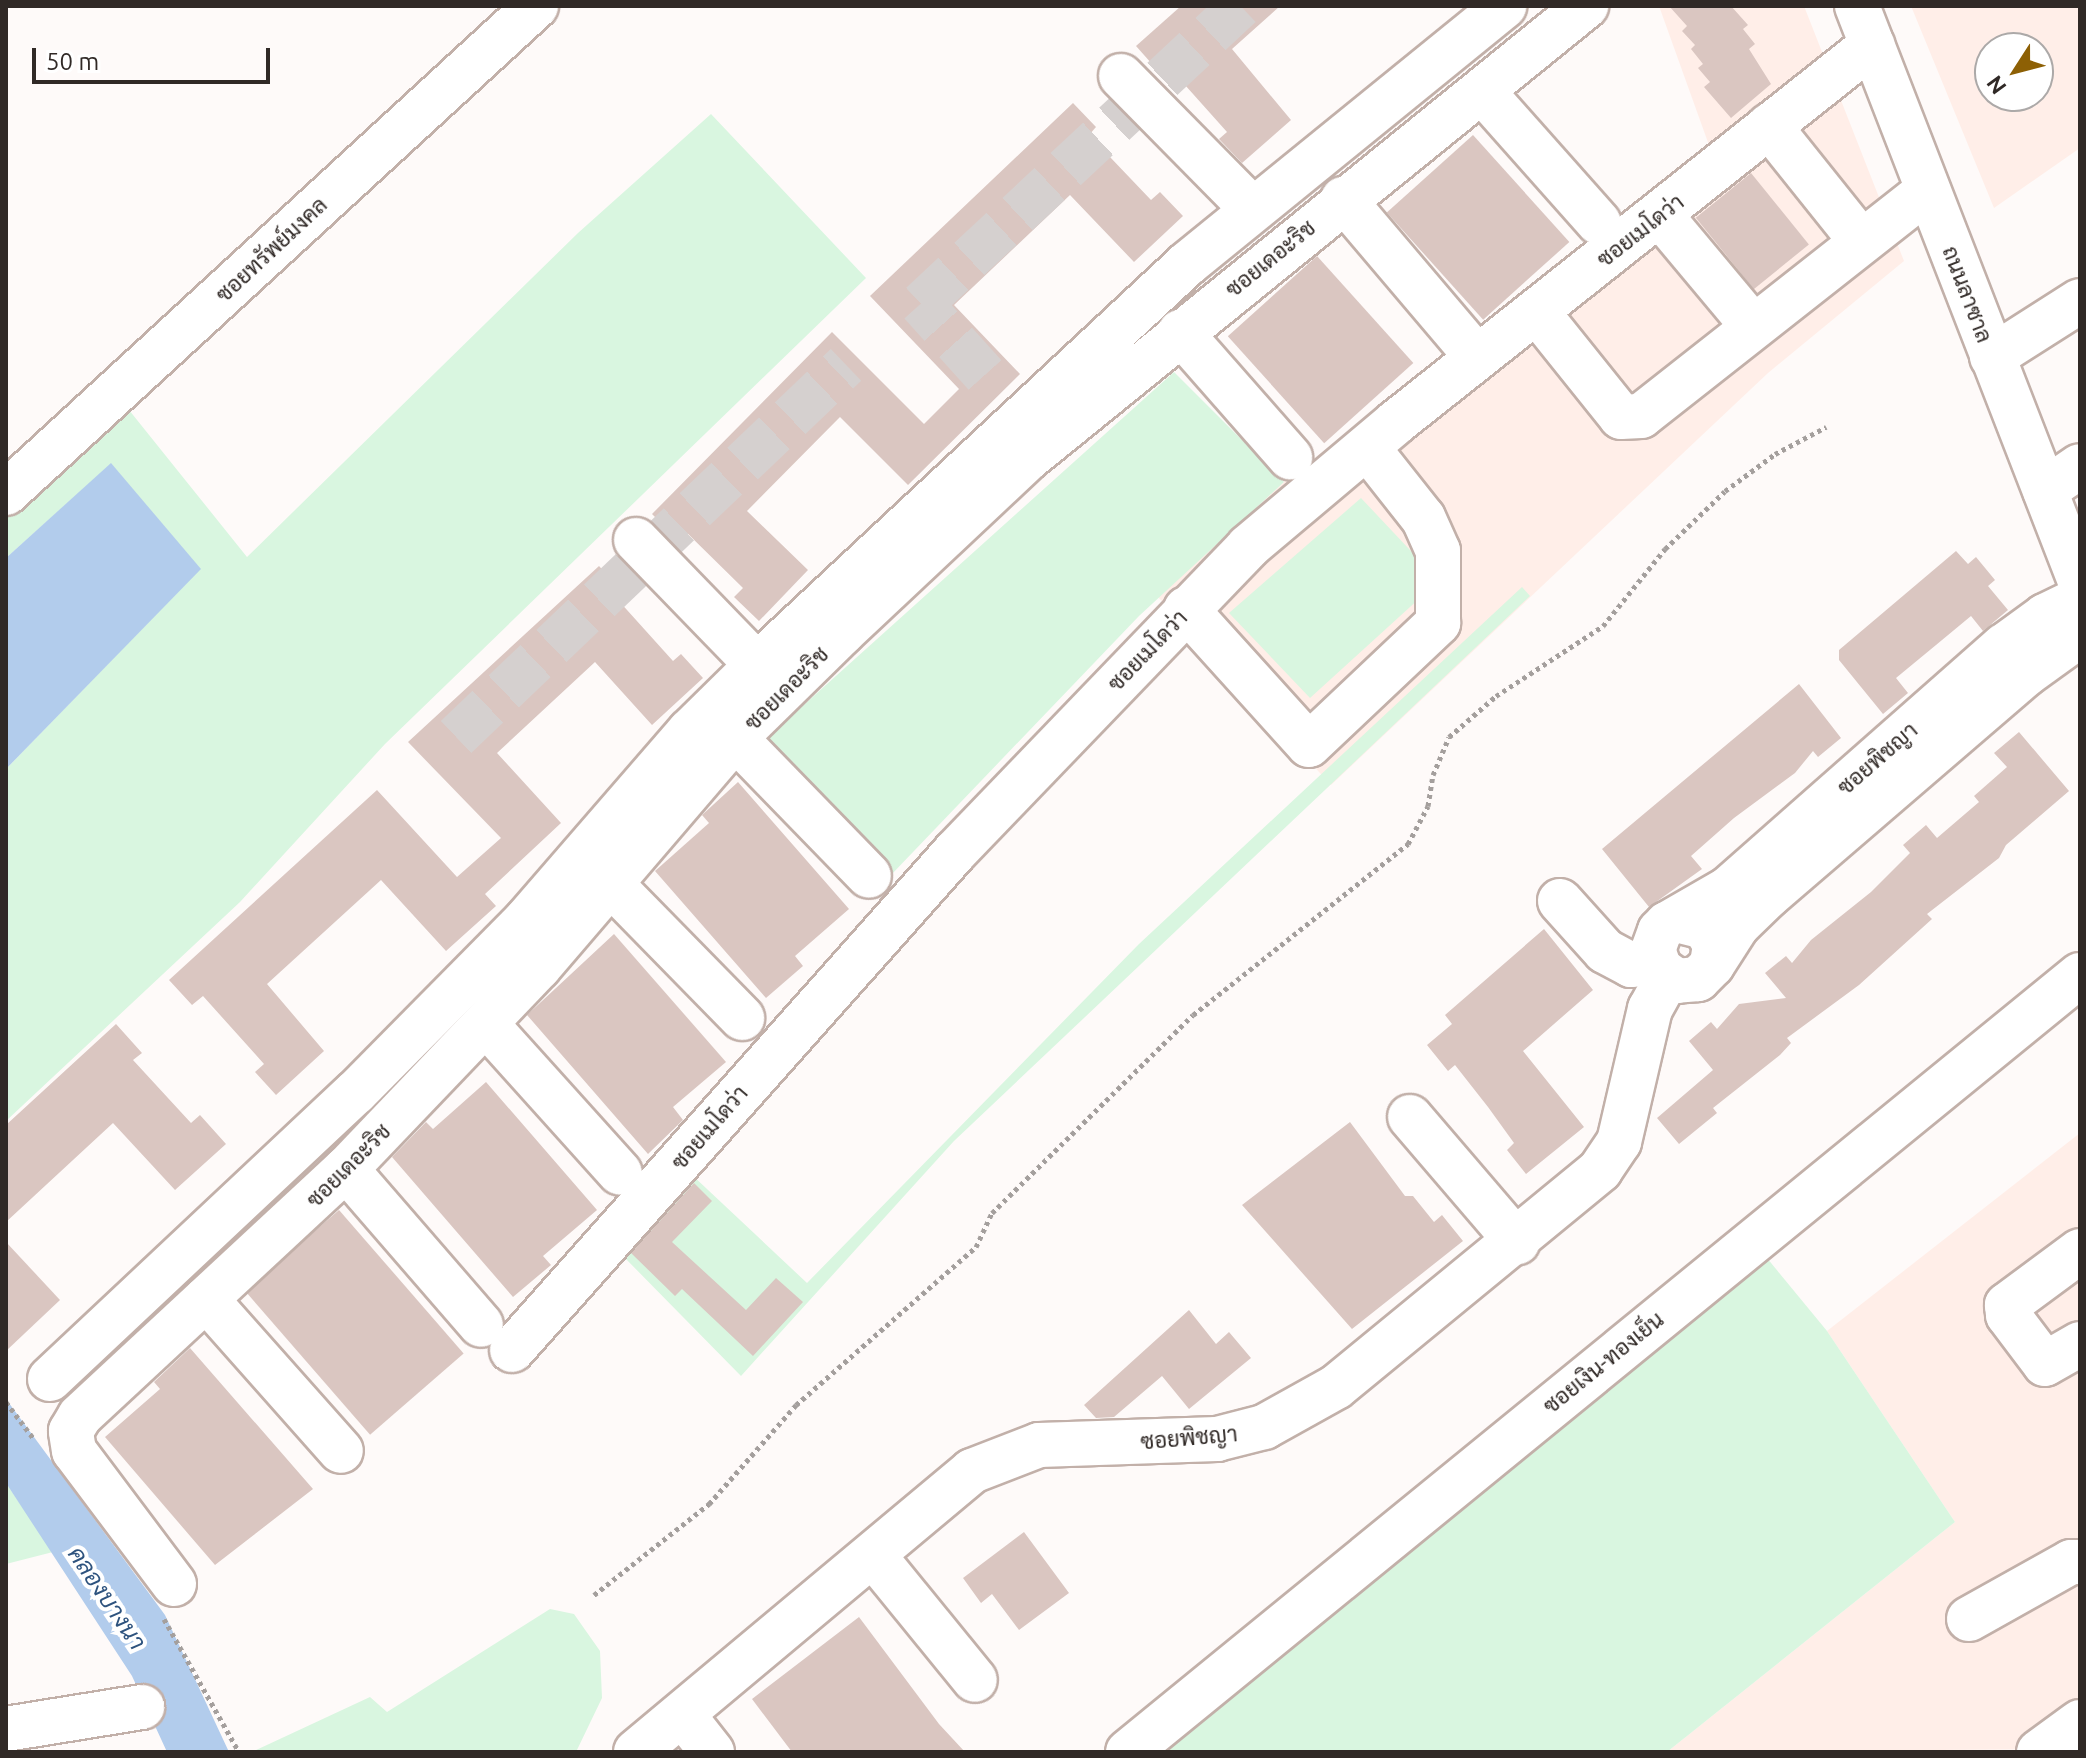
<!DOCTYPE html>
<meta charset="utf-8">
<style>
body{margin:0}
#map{position:relative;width:2086px;height:1758px;overflow:hidden;background:#fefaf9;font-family:Ubuntu,Sarabun,sans-serif}
div>[style]{position:absolute}
[style*='--x']{left:calc(var(--x)*1px);top:calc(var(--y)*1px);width:calc(var(--w)*1px);rotate:calc(var(--a)*1deg)}
.built>*{inset:0;background:#ffeee8}
.green>*{inset:0;background:#d9f6e0}
.water>*{inset:0;background:#b2ccec}
.building>*{inset:0;background:#dac6c1;transform-origin:0 0}
.minor-tunnel>*{height:44px;margin-top:-22px;transform-origin:0;background:repeating-linear-gradient(90deg,#d5d0cf 0 44px,transparent 0 66px)}
.path>*{height:5px;margin-top:-2.5px;transform-origin:0;background:repeating-linear-gradient(90deg,#a49f9d 0 4px,transparent 0 8px)}
.roads{filter:drop-shadow(2px 0 #c2b0a9) drop-shadow(-2px 0 #c2b0a9) drop-shadow(0 2px #c2b0a9) drop-shadow(0 -2px #c2b0a9)}
.minor>*{height:44px;margin:-22px;padding:0 22px;transform-origin:22px;border-radius:22px;background:#fff}
span{translate:-50% -50%;white-space:nowrap;text-align:center;line-height:1.15;-webkit-text-stroke:8px #fff;paint-order:stroke}
.street-label{font-size:22px;color:#302926}
.water-label{font-size:24px;color:#2e537e;font-style:italic}
.frame{position:absolute;inset:0;border:8px solid #302926;pointer-events:none}
.north{position:absolute;left:1974px;top:32px;width:80px;height:80px;box-sizing:border-box;background:#fff;border:2px solid #aca9a8;border-radius:50%;rotate:234deg;font-size:22px;font-weight:700;line-height:32px;text-align:center;color:#302926}
.north::after{content:'';display:block;margin:auto;width:28px;height:36px;background:#8d6005;clip-path:polygon(50% 0,100% 100%,50% 72%,0 100%)}
.scale{position:absolute;left:32px;top:48px;width:238px;height:36px;box-sizing:border-box;border:4px solid #302926;border-top:0;padding-left:10px;font-size:24px;line-height:28px;white-space:nowrap;color:#302926;-webkit-text-stroke:6px #fff;paint-order:stroke}
</style>
<div id="map">
<div class="built">
<i style="clip-path:polygon(1659px 6px,1804px 6px,1904px 261px,1768px 373px,1331px 785px,1158px 597px,1284px 482px,1710px 148px)"></i>
<i style="clip-path:polygon(evenodd,1911px 6px,2080px 6px,2080px 148px,1994px 208px,1911px 6px,2038px 48px,2038px 96px,1990px 96px,1990px 48px,2038px 48px)"></i>
<i style="clip-path:polygon(2080px 1133px,2080px 1749px,1667px 1752px,1955px 1522px,1827px 1331px)"></i>
</div>
<div class="green">
<i style="clip-path:polygon(711px 114px,866px 278px,385px 744px,240px 902px,6px 1121px,6px 769px,200px 569px,111px 464px,6px 558px,6px 512px,125px 405px,247px 557px,578px 233px)"></i>
<i style="clip-path:polygon(1174px 372px,1284px 482px,1139px 616px,891px 875px,767px 738px)"></i>
<i style="clip-path:polygon(1361px 498px,1426px 567px,1421px 597px,1310px 698px,1229px 613px)"></i>
<i style="clip-path:polygon(1522px 587px,1530px 596px,954px 1141px,741px 1376px,623px 1256px,691px 1174px,807px 1283px,1139px 944px)"></i>
<i style="clip-path:polygon(1762px 1252px,1827px 1331px,1955px 1522px,1667px 1752px,1144px 1752px)"></i>
<i style="clip-path:polygon(6px 1483px,53px 1552px,6px 1564px)"></i>
<i style="clip-path:polygon(550px 1609px,574px 1614px,600px 1651px,602px 1698px,576px 1752px,252px 1752px,370px 1697px,387px 1712px)"></i>
</div>
<div class="water">
<i style="clip-path:polygon(111px 463px,201px 569px,6px 769px,6px 558px)"></i>
<i style="clip-path:polygon(6px 1399px,165px 1615px,229px 1752px,167px 1752px,132px 1676px,6px 1483px)"></i>
</div>
<div class="building">
<i style="clip-path:polygon(1181px 6px,1280px 6px,1232px 49px,1291px 120px,1242px 163px,1219px 139px,1227px 132px,1168px 66px,1160px 73px,1136px 46px)"></i>
<i style="clip-path:polygon(1669px 6px,1731px 6px,1748px 25px,1743px 29px,1755px 44px,1749px 49px,1771px 84px,1731px 118px,1704px 87px,1710px 82px,1698px 68px,1703px 64px,1691px 49px,1695px 45px,1682px 31px,1687px 26px)"></i>
<i style="clip-path:polygon(1073px 103px,1096px 127px,1089px 135px,1151px 200px,1160px 192px,1183px 216px,1134px 262px,1070px 195px,954px 305px,1020px 374px,908px 485px,840px 417px,747px 511px,808px 570px,759px 621px,734px 597px,743px 588px,685px 531px,677px 539px,652px 514px,832px 332px,924px 424px,959px 389px,870px 296px)"></i>
<i style="left:1473px;top:135px;width:144px;height:116px;rotate:48deg"></i>
<i style="left:1751px;top:173px;width:92px;height:71px;rotate:51deg"></i>
<i style="left:1317px;top:256px;width:144px;height:120px;rotate:48deg"></i>
<i style="clip-path:polygon(1956px 551px,1968px 564px,1976px 557px,1995px 580px,1988px 586px,2008px 610px,1983px 631px,1971px 616px,1936px 645px,1896px 678px,1908px 693px,1883px 714px,1839px 660px,1839px 650px)"></i>
<i style="clip-path:polygon(599px 566px,625px 594px,618px 600px,673px 661px,681px 654px,703px 678px,652px 725px,595px 662px,497px 753px,561px 823px,485px 894px,496px 906px,446px 951px,381px 880px,267px 984px,324px 1051px,276px 1095px,255px 1072px,264px 1064px,203px 996px,192px 1005px,169px 980px,377px 790px,457px 877px,501px 838px,408px 742px)"></i>
<i style="clip-path:polygon(1799px 684px,1841px 738px,1818px 757px,1813px 751px,1795px 773px,1734px 818px,1691px 856px,1702px 869px,1649px 907px,1602px 849px)"></i>
<i style="clip-path:polygon(2019px 732px,2069px 791px,2006px 845px,1999px 858px,1927px 914px,1932px 919px,1859px 985px,1787px 1038px,1791px 1043px,1780px 1055px,1713px 1108px,1717px 1113px,1679px 1144px,1657px 1118px,1713px 1070px,1689px 1041px,1711px 1022px,1717px 1029px,1739px 1004px,1786px 998px,1765px 973px,1786px 956px,1792px 963px,1811px 940px,1871px 892px,1910px 853px,1903px 845px,1926px 825px,1937px 838px,1979px 802px,1974px 796px,2007px 767px,1994px 753px)"></i>
<i style="clip-path:polygon(738px 782px,849px 909px,795px 956px,803px 966px,766px 998px,655px 871px,709px 823px,702px 815px)"></i>
<i style="clip-path:polygon(1544px 929px,1593px 990px,1523px 1051px,1584px 1127px,1526px 1174px,1507px 1150px,1514px 1143px,1488px 1107px,1455px 1065px,1448px 1071px,1427px 1045px,1452px 1024px,1445px 1015px)"></i>
<i style="clip-path:polygon(614px 934px,726px 1062px,673px 1107px,683px 1120px,648px 1154px,527px 1015px)"></i>
<i style="clip-path:polygon(116px 1024px,142px 1053px,133px 1060px,191px 1123px,200px 1115px,226px 1144px,175px 1190px,113px 1123px,6px 1222px,6px 1125px)"></i>
<i style="clip-path:polygon(486px 1082px,597px 1210px,543px 1256px,551px 1265px,513px 1297px,392px 1157px,426px 1122px,433px 1129px)"></i>
<i style="clip-path:polygon(1350px 1122px,1405px 1196px,1413px 1196px,1434px 1222px,1442px 1215px,1463px 1241px,1352px 1329px,1242px 1205px)"></i>
<i style="clip-path:polygon(694px 1183px,712px 1201px,672px 1242px,746px 1310px,776px 1278px,803px 1302px,753px 1356px,682px 1289px,675px 1296px,631px 1253px)"></i>
<i style="left:339px;top:1210px;width:190px;height:124px;rotate:49deg"></i>
<i style="clip-path:polygon(6px 1242px,60px 1300px,6px 1351px)"></i>
<i style="clip-path:polygon(1189px 1310px,1216px 1344px,1229px 1332px,1251px 1358px,1189px 1409px,1162px 1376px,1114px 1417px,1096px 1418px,1084px 1405px)"></i>
<i style="clip-path:polygon(190px 1348px,313px 1489px,215px 1565px,105px 1437px,160px 1389px,154px 1382px)"></i>
<i style="clip-path:polygon(1024px 1532px,1069px 1593px,1019px 1630px,992px 1594px,981px 1603px,963px 1578px)"></i>
<i style="clip-path:polygon(859px 1617px,939px 1724px,965px 1752px,792px 1752px,752px 1699px)"></i>
</div>
<div class="minor-tunnel">
<i style="--x:985;--y:375;--w:96;--a:-132"></i>
<i style="--x:921;--y:304;--w:437;--a:-43"></i>
<i style="--x:456;--y:737;--w:539;--a:-43.65"></i>
</div>
<div class="path">
<i style="--x:6;--y:1402;--w:46;--a:52.9"></i>
<i style="--x:594;--y:1595;--w:147;--a:-38.4"></i>
<i style="--x:709;--y:1504;--w:132;--a:-48.7"></i>
<i style="--x:796;--y:1405;--w:240;--a:-41.3"></i>
<i style="--x:976;--y:1247;--w:38;--a:-65"></i>
<i style="--x:992;--y:1213;--w:282;--a:-44.6"></i>
<i style="--x:1193;--y:1015;--w:275;--a:-38.5"></i>
<i style="--x:1408;--y:844;--w:43;--a:-62.2"></i>
<i style="--x:1428;--y:806;--w:31;--a:-81"></i>
<i style="--x:1433;--y:775;--w:41;--a:-67.2"></i>
<i style="--x:1449;--y:737;--w:62;--a:-41.1"></i>
<i style="--x:1496;--y:696;--w:128;--a:-33.2"></i>
<i style="--x:1603;--y:626;--w:99;--a:-51.2"></i>
<i style="--x:1665;--y:549;--w:83;--a:-44"></i>
<i style="--x:1725;--y:491;--w:62;--a:-36.5"></i>
<i style="--x:1775;--y:454;--w:58;--a:-27.9"></i>
<i style="--x:164;--y:1619;--w:153;--a:60.6"></i>
</div>
<div class="roads">
<div class="minor">
<i style="--x:1857;--y:6;--w:617;--a:68.8"></i>
<i style="--x:1121;--y:76;--w:187;--a:45.4"></i>
<i style="--x:1482;--y:91;--w:176;--a:48.4"></i>
<i style="--x:1769;--y:126;--w:147;--a:51.3"></i>
<i style="--x:1343;--y:199;--w:192;--a:49.7"></i>
<i style="--x:1660;--y:215;--w:143;--a:50.1"></i>
<i style="--x:1537;--y:312;--w:134;--a:51.3"></i>
<i style="--x:1621;--y:417;--w:20;--a:-3"></i>
<i style="--x:1641;--y:416;--w:365;--a:-38.2"></i>
<i style="--x:1180;--y:332;--w:167;--a:48.7"></i>
<i style="--x:1992;--y:357;--w:104;--a:-32.5"></i>
<i style="--x:2045;--y:490;--w:42;--a:-34.4"></i>
<i style="--x:6;--y:493;--w:720;--a:-42.58"></i>
<i style="--x:636;--y:540;--w:174;--a:45.9"></i>
<i style="--x:1186;--y:609;--w:183;--a:47.9"></i>
<i style="--x:1309;--y:745;--w:178;--a:-43.4"></i>
<i style="--x:1438;--y:623;--w:72;--a:-90"></i>
<i style="--x:1438;--y:551;--w:36;--a:-114"></i>
<i style="--x:1423;--y:518;--w:90;--a:-128.3"></i>
<i style="--x:735;--y:738;--w:192;--a:45.8"></i>
<i style="--x:610;--y:883;--w:189;--a:45.6"></i>
<i style="--x:1560;--y:901;--w:67;--a:48"></i>
<i style="--x:1605;--y:951;--w:30;--a:28"></i>
<i style="--x:1631;--y:965;--w:24;--a:-9"></i>
<i style="--x:1676;--y:920;--w:30;--a:14"></i>
<i style="--x:1705;--y:927;--w:21;--a:61"></i>
<i style="--x:1715;--y:945;--w:20;--a:99"></i>
<i style="--x:1712;--y:965;--w:20;--a:135"></i>
<i style="--x:1698;--y:979;--w:21;--a:175"></i>
<i style="--x:1677;--y:981;--w:21;--a:-145"></i>
<i style="--x:1660;--y:969;--w:20;--a:-110"></i>
<i style="--x:1653;--y:950;--w:20;--a:-70"></i>
<i style="--x:1660;--y:931;--w:10;--a:-45"></i>
<i style="--x:1667;--y:924;--w:70;--a:-29.8"></i>
<i style="--x:1728;--y:889;--w:368;--a:-41.4"></i>
<i style="--x:2004;--y:646;--w:51;--a:-36.2"></i>
<i style="--x:2045;--y:616;--w:39;--a:-26"></i>
<i style="--x:1712;--y:965;--w:46;--a:-57.3"></i>
<i style="--x:1737;--y:926;--w:43;--a:-44.1"></i>
<i style="--x:1768;--y:896;--w:340;--a:-40.7"></i>
<i style="--x:2026;--y:674;--w:67;--a:-35.8"></i>
<i style="--x:486;--y:1024;--w:200;--a:48"></i>
<i style="--x:1410;--y:1117;--w:165;--a:49.4"></i>
<i style="--x:346;--y:1169;--w:206;--a:49.1"></i>
<i style="--x:2080;--y:1251;--w:91;--a:143.5"></i>
<i style="--x:2007;--y:1305;--w:10;--a:84"></i>
<i style="--x:2008;--y:1315;--w:61;--a:52.9"></i>
<i style="--x:2045;--y:1364;--w:40;--a:-29.7"></i>
<i style="--x:206;--y:1299;--w:203;--a:48.4"></i>
<i style="--x:512;--y:1350;--w:667;--a:-48.35"></i>
<i style="--x:955;--y:852;--w:423;--a:-46.1"></i>
<i style="--x:1248;--y:547;--w:192;--a:-40.1"></i>
<i style="--x:1395;--y:423;--w:609;--a:-38.4"></i>
<i style="--x:50;--y:1379;--w:420;--a:-43.2"></i>
<i style="--x:356;--y:1092;--w:242;--a:-45.3"></i>
<i style="--x:526;--y:920;--w:250;--a:-49.1"></i>
<i style="--x:690;--y:731;--w:94;--a:-44.6"></i>
<i style="--x:757;--y:665;--w:588;--a:-43"></i>
<i style="--x:1187;--y:264;--w:409;--a:-39.1"></i>
<i style="--x:873;--y:1555;--w:161;--a:50.8"></i>
<i style="--x:174;--y:1584;--w:166;--a:-126.9"></i>
<i style="--x:74;--y:1451;--w:20;--a:-99"></i>
<i style="--x:71;--y:1431;--w:17;--a:-59"></i>
<i style="--x:80;--y:1416;--w:363;--a:-42.9"></i>
<i style="--x:346;--y:1169;--w:279;--a:-46.3"></i>
<i style="--x:539;--y:967;--w:301;--a:-49.4"></i>
<i style="--x:735;--y:738;--w:150;--a:-44.5"></i>
<i style="--x:842;--y:633;--w:254;--a:-43.2"></i>
<i style="--x:1027;--y:459;--w:720;--a:-39.02"></i>
<i style="--x:1969;--y:1619;--w:117;--a:-29.2"></i>
<i style="--x:2071;--y:1562;--w:9;--a:0"></i>
<i style="--x:683;--y:1715;--w:47;--a:51.9"></i>
<i style="--x:6;--y:1729;--w:138;--a:-9.2"></i>
<i style="--x:636;--y:1752;--w:438;--a:-39.9"></i>
<i style="--x:972;--y:1471;--w:72;--a:-21.2"></i>
<i style="--x:1039;--y:1445;--w:178;--a:-1.9"></i>
<i style="--x:1217;--y:1439;--w:49;--a:-14.3"></i>
<i style="--x:1264;--y:1427;--w:82;--a:-29.1"></i>
<i style="--x:1336;--y:1387;--w:342;--a:-39.4"></i>
<i style="--x:1600;--y:1170;--w:34;--a:-56"></i>
<i style="--x:1619;--y:1142;--w:137;--a:-76.9"></i>
<i style="--x:1650;--y:1009;--w:38;--a:-61"></i>
<i style="--x:1128;--y:1752;--w:1229;--a:-39.22"></i>
<i style="--x:2039;--y:1752;--w:51;--a:-36.2"></i>
</div>
</div>
<div class="street-label">
<span style="left:1640px;top:230px;rotate:-38deg">ซอยเมโดว่า</span>
<span style="left:271px;top:249px;rotate:-43deg">ซอยทรัพย์มงคล</span>
<span style="left:1270px;top:258px;rotate:-39deg">ซอยเดอะริช</span>
<span style="left:1968px;top:294px;rotate:69deg">ถนนลาซาล</span>
<span style="left:1147px;top:650px;rotate:-46deg">ซอยเมโดว่า</span>
<span style="left:786px;top:688px;rotate:-45deg">ซอยเดอะริช</span>
<span style="left:1877px;top:758px;rotate:-41deg">ซอยพิชญา</span>
<span style="left:709px;top:1127px;rotate:-49deg">ซอยเมโดว่า</span>
<span style="left:348px;top:1165px;rotate:-45deg">ซอยเดอะริช</span>
<span style="left:1603px;top:1362px;rotate:-39deg">ซอยเงิน-ทองเย็น</span>
<span style="left:1189px;top:1437px;rotate:-5deg">ซอยพิชญา</span>
</div>
<div class="water-label">
<span style="left:107px;top:1598px;rotate:56deg">คลองบางนา</span>
</div>
<div class="frame"></div>
<div class="north">N</div>
<div class="scale">50 m</div>
</div>
